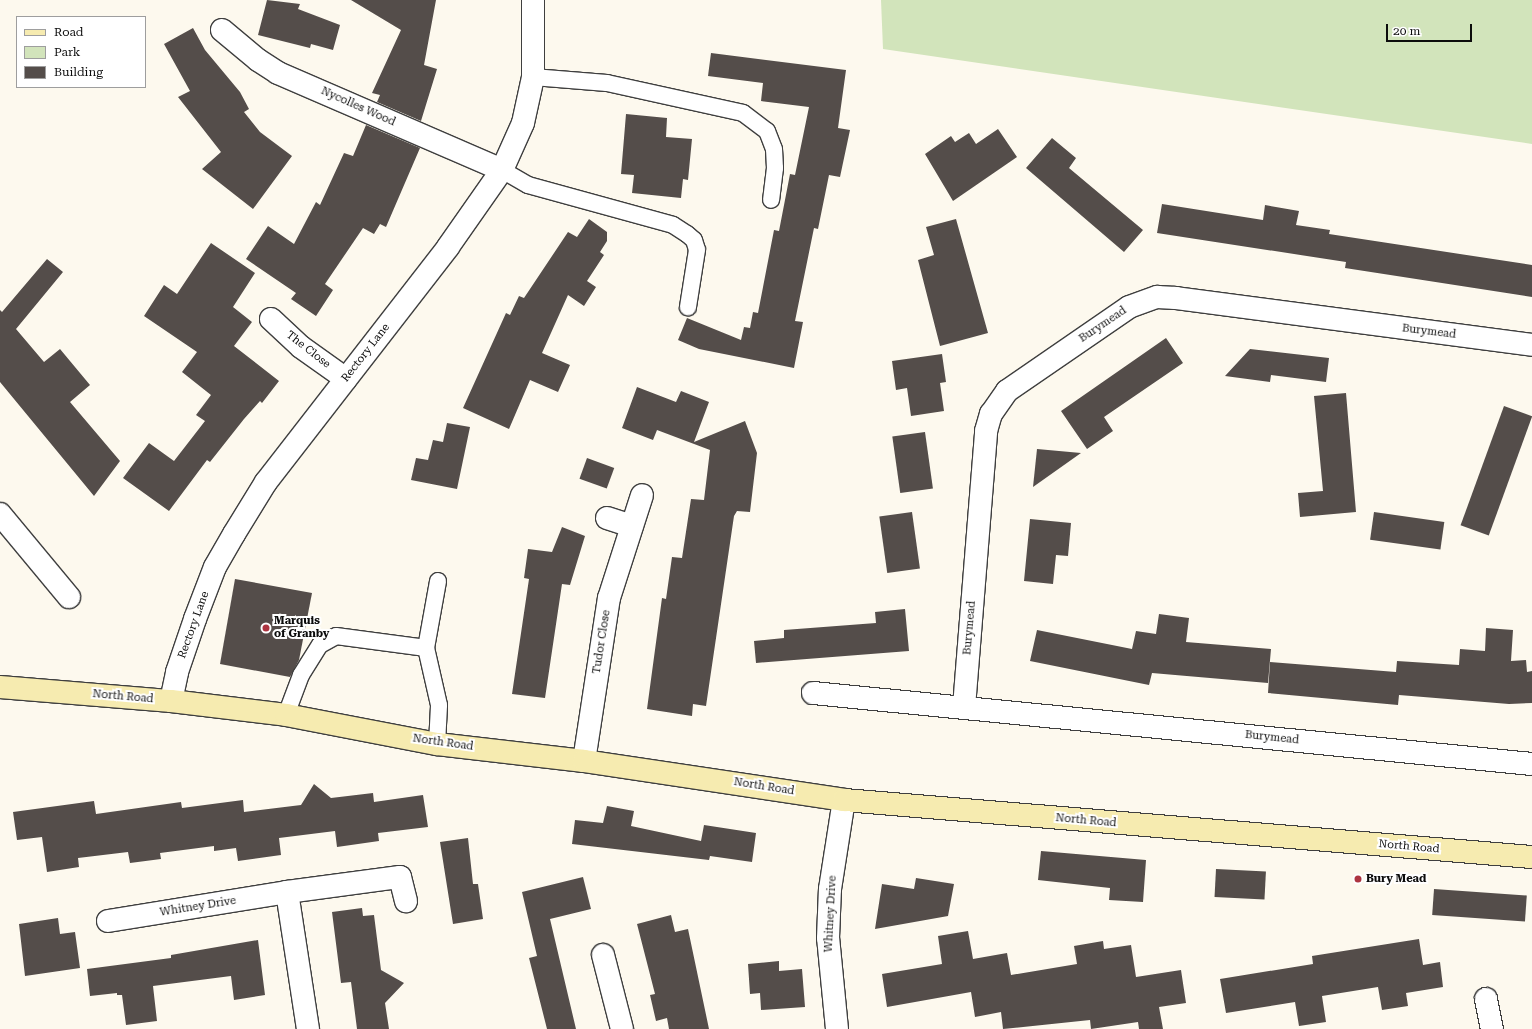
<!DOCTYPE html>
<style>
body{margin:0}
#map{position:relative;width:1532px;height:1029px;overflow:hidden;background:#fdf9ee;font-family:"Roboto Serif",serif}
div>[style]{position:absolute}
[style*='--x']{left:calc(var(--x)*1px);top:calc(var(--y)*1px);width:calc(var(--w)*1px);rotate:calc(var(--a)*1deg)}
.green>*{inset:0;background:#d2e4bb}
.building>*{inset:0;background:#544d4a;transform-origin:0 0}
.roads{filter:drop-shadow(1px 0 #3f3f3f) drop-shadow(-1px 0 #3f3f3f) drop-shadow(0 1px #3f3f3f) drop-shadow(0 -1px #3f3f3f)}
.service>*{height:16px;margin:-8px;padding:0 8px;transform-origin:8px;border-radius:8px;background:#fff}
.minor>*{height:22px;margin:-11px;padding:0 11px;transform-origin:11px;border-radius:11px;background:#fff}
.tertiary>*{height:22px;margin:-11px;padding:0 11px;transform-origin:11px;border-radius:11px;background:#fff}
.secondary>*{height:22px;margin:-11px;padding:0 11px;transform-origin:11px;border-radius:11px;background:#f6ebb0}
.dots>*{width:11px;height:11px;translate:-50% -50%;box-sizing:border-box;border:2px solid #fff;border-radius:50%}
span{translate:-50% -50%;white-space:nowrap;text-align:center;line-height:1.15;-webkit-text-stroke:4px #fff;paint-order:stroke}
.street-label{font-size:11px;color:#0c0c0c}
.poi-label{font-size:11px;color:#0c0c0c;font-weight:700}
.left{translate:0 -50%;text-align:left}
.legend{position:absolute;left:16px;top:16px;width:130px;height:72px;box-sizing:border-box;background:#fff;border:1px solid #9e9e9e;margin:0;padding:5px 7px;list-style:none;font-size:12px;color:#0c0c0c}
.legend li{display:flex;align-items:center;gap:8px;height:20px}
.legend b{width:20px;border:1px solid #9e9e9e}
.scale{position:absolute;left:1386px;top:24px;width:86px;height:18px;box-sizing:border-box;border:2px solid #0c0c0c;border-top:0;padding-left:5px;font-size:12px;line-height:14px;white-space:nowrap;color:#0c0c0c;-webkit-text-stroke:3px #fff;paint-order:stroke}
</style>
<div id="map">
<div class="green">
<i style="clip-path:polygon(881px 0,1532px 0,1532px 144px,883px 49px)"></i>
</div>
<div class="building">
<i style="clip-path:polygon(267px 0,300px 4px,298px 9px,340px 25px,333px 50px,311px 44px,310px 48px,258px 35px)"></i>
<i style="clip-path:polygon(351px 0,436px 0,424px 65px,437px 69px,421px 121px,377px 102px,380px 95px,372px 93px,401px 30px)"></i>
<i style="clip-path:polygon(193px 28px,205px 50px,240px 92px,249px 109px,244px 112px,260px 132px,292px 156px,253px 209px,202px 169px,221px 152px,178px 97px,190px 91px,164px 44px)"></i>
<i style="clip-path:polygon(711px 53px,846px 70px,838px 128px,850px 130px,840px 177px,829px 175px,818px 229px,814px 228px,795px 321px,803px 322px,794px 368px,699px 349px,678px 340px,687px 318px,741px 340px,744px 327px,750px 328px,753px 312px,758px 313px,774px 230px,779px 231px,790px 174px,795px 175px,809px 107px,761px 101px,763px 83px,708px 76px)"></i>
<i style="clip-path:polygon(626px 114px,667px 118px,666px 137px,692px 139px,688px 180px,683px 179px,681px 198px,632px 193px,634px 175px,621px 174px)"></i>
<i style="clip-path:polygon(366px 125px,420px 148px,386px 227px,380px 224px,374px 234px,363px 228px,325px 284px,333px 290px,316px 316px,291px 299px,296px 293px,246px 259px,268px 226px,294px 244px,316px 202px,320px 205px,344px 153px,353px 156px)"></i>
<i style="clip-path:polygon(998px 129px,1017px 157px,953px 201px,925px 154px,951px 136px,955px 142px,969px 133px,976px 144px)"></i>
<i style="clip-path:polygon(1052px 138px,1076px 158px,1069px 168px,1143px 230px,1124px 252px,1026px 168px)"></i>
<i style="clip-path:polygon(1162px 204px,1263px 220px,1265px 205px,1299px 211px,1296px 225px,1330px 230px,1329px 234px,1532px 265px,1532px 297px,1345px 268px,1346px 262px,1157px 233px)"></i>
<i style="clip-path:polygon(589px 219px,607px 232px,607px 241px,600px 252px,604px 255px,587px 281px,596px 287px,584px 306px,568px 295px,542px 353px,570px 365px,558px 392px,530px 380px,509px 429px,463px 408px,506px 313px,510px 315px,519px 296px,524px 298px,568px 232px,577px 237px)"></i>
<i style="clip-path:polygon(956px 219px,988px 333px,940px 346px,918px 260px,934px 255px,926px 227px)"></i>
<i style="clip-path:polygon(211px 243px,255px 273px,233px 307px,252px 322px,234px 346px,279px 381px,262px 403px,260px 401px,244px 419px,210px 462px,207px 460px,169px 511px,123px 478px,149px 443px,174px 461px,205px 421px,196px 415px,211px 395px,182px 372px,197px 352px,144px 316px,164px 285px,177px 294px)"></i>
<i style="clip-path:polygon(47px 259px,63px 272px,16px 329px,44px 362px,60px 349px,90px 385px,70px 402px,120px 461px,94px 496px,0 382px,0 310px,2px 312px)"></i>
<i style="clip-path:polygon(1166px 338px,1183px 363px,1104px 417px,1113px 431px,1087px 449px,1061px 411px)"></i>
<i style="clip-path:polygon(1250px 349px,1329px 358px,1326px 382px,1271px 375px,1270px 382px,1225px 376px)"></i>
<i style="clip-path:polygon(942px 354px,946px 382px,940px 383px,944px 411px,911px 416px,907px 388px,896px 390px,892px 361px)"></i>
<i style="clip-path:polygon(637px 387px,676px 402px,681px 391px,709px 402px,694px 442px,745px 421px,757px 453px,750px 512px,737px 511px,734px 516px,706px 706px,693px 704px,692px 716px,647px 709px,662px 598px,666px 599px,672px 557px,682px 558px,691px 499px,704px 500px,710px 450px,657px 430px,653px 440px,622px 428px)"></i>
<i style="clip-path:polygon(1346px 393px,1356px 512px,1300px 517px,1298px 493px,1323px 491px,1314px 396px)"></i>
<i style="left:1504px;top:406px;width:30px;height:127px;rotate:20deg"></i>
<i style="clip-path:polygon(447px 423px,470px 427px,457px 489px,411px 480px,416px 458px,428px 460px,433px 440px,443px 442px)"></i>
<i style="left:925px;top:432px;width:57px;height:33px;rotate:82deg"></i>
<i style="clip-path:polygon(1037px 449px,1081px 453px,1033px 487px)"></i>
<i style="left:587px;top:458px;width:29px;height:22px;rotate:20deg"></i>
<i style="left:912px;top:512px;width:57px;height:33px;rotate:82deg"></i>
<i style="left:1374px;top:512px;width:71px;height:28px;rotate:8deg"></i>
<i style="clip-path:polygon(1030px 519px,1071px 523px,1068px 556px,1056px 555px,1053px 584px,1024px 581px)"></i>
<i style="clip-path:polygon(562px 527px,585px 536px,570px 585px,562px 584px,545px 698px,512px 694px,529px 579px,524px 578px,528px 549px,552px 552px)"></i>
<i style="clip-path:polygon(235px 579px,312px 593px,299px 660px,290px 677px,220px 664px)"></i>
<i style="clip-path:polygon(905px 609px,909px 651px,756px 663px,754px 641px,784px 638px,784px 630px,876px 623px,875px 612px)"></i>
<i style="clip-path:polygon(1159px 614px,1189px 618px,1186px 642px,1271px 649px,1268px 683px,1152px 673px,1149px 685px,1030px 661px,1037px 630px,1132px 649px,1136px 631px,1156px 634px)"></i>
<i style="clip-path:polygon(1486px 628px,1513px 630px,1511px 661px,1526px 660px,1527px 672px,1532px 671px,1532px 703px,1509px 704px,1399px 695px,1398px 705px,1268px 693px,1270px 662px,1396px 672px,1397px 661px,1459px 665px,1460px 649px,1485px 651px)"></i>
<i style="clip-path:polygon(314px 784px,331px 798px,373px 793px,374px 802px,423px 795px,428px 827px,378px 833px,379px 841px,337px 847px,335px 831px,279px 838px,281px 855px,238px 861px,236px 848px,214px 851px,214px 846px,160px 853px,161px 859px,130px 863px,128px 852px,78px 858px,79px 867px,47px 872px,42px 837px,17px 840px,13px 812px,94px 801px,96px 814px,181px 802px,182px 808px,243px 800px,244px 812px,301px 805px)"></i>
<i style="clip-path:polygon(607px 806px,634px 811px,631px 826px,701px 841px,704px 825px,756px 833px,752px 862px,710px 856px,709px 860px,572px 844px,575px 820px,603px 823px)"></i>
<i style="clip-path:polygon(468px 838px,473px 884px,478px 884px,483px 919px,453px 924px,440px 842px)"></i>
<i style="clip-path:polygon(1041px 851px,1146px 860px,1143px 902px,1109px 900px,1110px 888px,1038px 880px)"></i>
<i style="left:1216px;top:869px;width:50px;height:28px;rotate:3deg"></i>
<i style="clip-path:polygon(583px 877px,591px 909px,550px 919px,576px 1029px,547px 1029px,529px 958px,537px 956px,522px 892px)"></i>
<i style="clip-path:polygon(916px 878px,954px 884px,948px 916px,875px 929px,882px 884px,914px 889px)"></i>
<i style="left:1434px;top:889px;width:93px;height:26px;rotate:4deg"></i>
<i style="clip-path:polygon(362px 908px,363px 916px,374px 915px,381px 970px,404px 983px,385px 1003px,389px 1029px,357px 1029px,351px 982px,341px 983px,332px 912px)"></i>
<i style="clip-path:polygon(671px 915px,675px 932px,688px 929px,709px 1029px,669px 1029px,667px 1018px,656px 1021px,650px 995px,655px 994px,637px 924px)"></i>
<i style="clip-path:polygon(58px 918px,60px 934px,75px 932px,80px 968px,25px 976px,19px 924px)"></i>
<i style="clip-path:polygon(968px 931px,973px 959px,1007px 953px,1011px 975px,1077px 964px,1074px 946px,1103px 941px,1104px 949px,1131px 945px,1136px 977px,1181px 970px,1186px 1003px,1159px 1007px,1163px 1029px,1139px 1029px,1138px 1022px,1091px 1029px,1090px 1020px,1003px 1029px,1001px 1012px,975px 1017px,971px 992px,887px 1007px,882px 974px,942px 964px,938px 936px)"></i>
<i style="clip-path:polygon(1419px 939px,1423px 965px,1440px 962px,1443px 987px,1406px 993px,1408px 1006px,1382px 1010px,1378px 987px,1322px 996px,1326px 1022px,1299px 1026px,1295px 1002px,1226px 1013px,1220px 979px,1313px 964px,1312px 956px)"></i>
<i style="clip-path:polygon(258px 940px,265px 995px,234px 1000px,231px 976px,153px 986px,157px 1021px,126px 1025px,122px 995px,117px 995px,117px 993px,90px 996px,87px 969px,171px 958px,171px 955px)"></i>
<i style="clip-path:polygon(779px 961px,779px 971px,802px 969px,805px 1007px,761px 1010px,760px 993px,750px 994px,748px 964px)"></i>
</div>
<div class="roads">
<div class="service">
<i style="--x:533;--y:77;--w:74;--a:4.6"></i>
<i style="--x:607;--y:83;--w:139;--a:12.4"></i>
<i style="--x:743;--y:113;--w:30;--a:37"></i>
<i style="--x:767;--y:131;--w:19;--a:69"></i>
<i style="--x:774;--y:149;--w:19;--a:87"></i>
<i style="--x:775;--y:168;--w:32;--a:97"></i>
<i style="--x:502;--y:170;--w:30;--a:30"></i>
<i style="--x:528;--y:185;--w:150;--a:15.4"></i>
<i style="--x:673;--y:225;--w:17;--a:33"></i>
<i style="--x:687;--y:234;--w:9;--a:41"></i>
<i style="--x:694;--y:240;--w:10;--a:73"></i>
<i style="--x:697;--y:250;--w:58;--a:99"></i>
<i style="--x:286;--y:715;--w:43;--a:-69.4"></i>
<i style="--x:301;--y:675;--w:36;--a:-58"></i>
<i style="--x:320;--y:645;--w:18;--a:-29"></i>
<i style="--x:336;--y:636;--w:91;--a:7.6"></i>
<i style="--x:437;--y:744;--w:39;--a:-87"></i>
<i style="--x:439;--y:705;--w:58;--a:-102.8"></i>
<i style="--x:426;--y:648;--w:68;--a:-79.8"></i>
</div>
<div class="minor">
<i style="--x:222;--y:30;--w:47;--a:39.8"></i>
<i style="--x:258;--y:60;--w:24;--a:33"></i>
<i style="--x:278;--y:73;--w:244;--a:23.4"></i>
<i style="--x:271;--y:319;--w:41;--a:43"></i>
<i style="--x:301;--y:347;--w:55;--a:35.4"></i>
<i style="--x:0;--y:514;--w:108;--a:50.3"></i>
<i style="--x:607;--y:518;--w:26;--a:18"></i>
<i style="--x:813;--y:693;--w:722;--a:5.64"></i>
<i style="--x:964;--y:707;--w:277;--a:-85.4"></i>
<i style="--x:986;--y:431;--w:18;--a:-74"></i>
<i style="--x:991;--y:414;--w:28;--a:-55"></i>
<i style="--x:1007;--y:391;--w:148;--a:-34.5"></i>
<i style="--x:1129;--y:307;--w:30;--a:-20"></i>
<i style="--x:1157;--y:297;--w:19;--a:3"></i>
<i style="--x:1176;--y:298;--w:359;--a:7.5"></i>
<i style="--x:584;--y:761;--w:165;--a:-81.3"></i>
<i style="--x:609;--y:598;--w:108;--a:-72.2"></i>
<i style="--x:287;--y:892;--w:114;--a:-7.6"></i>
<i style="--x:400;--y:877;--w:25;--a:76"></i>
<i style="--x:108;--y:921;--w:181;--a:-9.2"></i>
<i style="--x:287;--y:892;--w:139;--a:81.3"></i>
<i style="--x:603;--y:955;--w:76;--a:75.6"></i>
<i style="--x:1486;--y:999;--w:31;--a:79"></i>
<i style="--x:837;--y:1029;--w:91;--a:-95.6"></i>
<i style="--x:828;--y:938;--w:49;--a:-87.7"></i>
<i style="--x:830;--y:889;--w:90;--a:-81.1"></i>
</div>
<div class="tertiary">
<i style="--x:171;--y:701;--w:30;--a:-78"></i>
<i style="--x:177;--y:672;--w:56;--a:-71.2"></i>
<i style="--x:195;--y:619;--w:56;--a:-69"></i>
<i style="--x:215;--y:567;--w:38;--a:-60"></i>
<i style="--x:234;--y:534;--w:61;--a:-58.4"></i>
<i style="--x:266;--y:482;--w:297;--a:-52.2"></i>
<i style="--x:448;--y:247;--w:94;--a:-55"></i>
<i style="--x:502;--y:170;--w:51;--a:-65.9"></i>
<i style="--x:523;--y:123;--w:47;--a:-77.7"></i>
<i style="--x:533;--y:77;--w:77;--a:-90"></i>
</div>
<div class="secondary">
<i style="--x:0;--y:687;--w:172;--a:4.7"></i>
<i style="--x:171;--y:701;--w:116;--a:6.9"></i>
<i style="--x:286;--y:715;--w:154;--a:10.9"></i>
<i style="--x:437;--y:744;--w:148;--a:6.6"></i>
<i style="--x:584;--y:761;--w:263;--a:8.5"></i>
<i style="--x:844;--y:800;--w:690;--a:4.74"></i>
</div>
</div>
<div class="dots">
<i style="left:266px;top:628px;background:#ad3440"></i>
<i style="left:1358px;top:879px;background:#ad3440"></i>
</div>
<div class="street-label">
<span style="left:358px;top:107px;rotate:24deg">Nycolles Wood</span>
<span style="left:1103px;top:325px;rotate:-34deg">Burymead</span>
<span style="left:1429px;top:332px;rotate:7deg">Burymead</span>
<span style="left:308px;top:350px;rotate:38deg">The Close</span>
<span style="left:366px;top:353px;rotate:-52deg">Rectory Lane</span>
<span style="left:194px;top:625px;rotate:-70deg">Rectory Lane</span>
<span style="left:970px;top:628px;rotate:-85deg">Burymead</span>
<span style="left:602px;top:642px;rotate:-81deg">Tudor Close</span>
<span style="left:123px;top:697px;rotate:5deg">North Road</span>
<span style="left:1272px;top:738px;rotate:6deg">Burymead</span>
<span style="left:443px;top:743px;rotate:8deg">North Road</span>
<span style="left:764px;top:787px;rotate:9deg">North Road</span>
<span style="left:1086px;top:821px;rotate:5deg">North Road</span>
<span style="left:1409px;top:847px;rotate:5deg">North Road</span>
<span style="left:198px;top:907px;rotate:-9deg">Whitney Drive</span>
<span style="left:831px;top:914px;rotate:-87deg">Whitney Drive</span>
</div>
<div class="poi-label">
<span class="left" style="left:274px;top:628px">Marquis<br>of Granby</span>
<span class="left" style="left:1366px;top:879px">Bury Mead</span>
</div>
<ul class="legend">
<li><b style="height:5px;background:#f6ebb0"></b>Road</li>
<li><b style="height:11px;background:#d2e4bb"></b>Park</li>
<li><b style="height:11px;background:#544d4a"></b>Building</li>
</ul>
<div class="scale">20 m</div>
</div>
